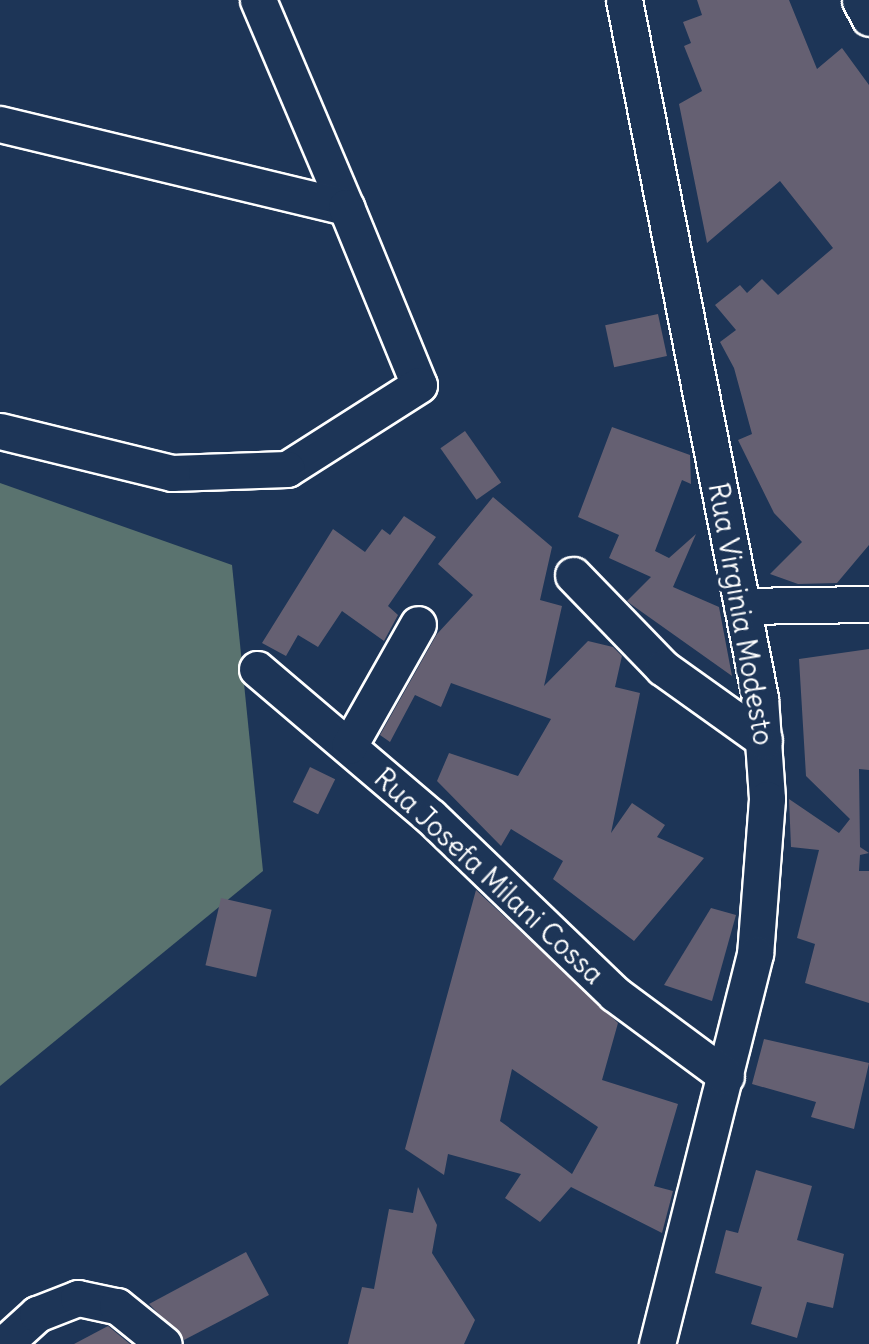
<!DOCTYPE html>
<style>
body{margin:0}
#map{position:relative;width:869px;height:1344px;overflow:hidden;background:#1d3557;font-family:Delius,sans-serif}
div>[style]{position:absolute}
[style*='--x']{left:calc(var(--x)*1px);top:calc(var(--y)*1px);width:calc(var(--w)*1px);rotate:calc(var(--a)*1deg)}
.green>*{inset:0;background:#5a736f}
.building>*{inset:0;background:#656072;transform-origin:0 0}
.roads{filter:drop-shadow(2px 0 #fff) drop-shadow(-2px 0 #fff) drop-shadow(0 2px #fff) drop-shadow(0 -2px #fff)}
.minor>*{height:35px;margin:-17.5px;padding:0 17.5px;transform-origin:17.5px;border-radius:17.5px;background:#1d3557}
span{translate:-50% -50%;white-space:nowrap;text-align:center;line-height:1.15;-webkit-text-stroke:9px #1d3557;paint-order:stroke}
.street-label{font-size:28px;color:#fff}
</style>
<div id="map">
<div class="green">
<i style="clip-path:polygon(0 483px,232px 565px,263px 871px,0 1086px)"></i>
</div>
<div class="building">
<i style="clip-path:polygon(697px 0,789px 0,817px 69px,842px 48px,869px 85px,869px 545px,837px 583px,798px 584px,770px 574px,802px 542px,774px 513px,738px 440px,752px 434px,734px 368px,720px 342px,736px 330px,715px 305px,740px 285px,747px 293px,762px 279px,778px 295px,833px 248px,780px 181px,707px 243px,679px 104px,702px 91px,684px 46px,691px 43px,683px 22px,702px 15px)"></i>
<i style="left:658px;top:314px;width:43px;height:54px;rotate:78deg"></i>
<i style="clip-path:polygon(612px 427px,690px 455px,691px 484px,682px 480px,655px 551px,669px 558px,696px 534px,673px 587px,719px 607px,732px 676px,632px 605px,627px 601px,651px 577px,609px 558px,619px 535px,578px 517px)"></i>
<i style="left:465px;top:431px;width:63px;height:30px;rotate:55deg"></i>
<i style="clip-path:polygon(493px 497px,552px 547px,540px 600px,562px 606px,544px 686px,588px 641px,613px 647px,622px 656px,615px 687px,640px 693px,611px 833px,632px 803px,665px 825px,657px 837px,704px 858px,634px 941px,553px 879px,563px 861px,511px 829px,501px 846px,437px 781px,449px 753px,518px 776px,551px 719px,451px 683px,441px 707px,415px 695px,390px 742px,380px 735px,437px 634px,473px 595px,438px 564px)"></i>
<i style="clip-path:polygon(404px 516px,436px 537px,388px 606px,398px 615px,384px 641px,342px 611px,318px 647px,298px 635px,286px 656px,262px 643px,333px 529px,365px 552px,382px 529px,390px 535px)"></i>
<i style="clip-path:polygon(869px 649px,869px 770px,859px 769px,860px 847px,869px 853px,860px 855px,859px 871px,869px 871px,869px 1003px,805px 983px,815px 944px,797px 938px,819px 850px,791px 847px,789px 799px,839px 833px,850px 819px,806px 776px,799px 659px)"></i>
<i style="left:310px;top:767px;width:28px;height:39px;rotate:26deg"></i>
<i style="clip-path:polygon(evenodd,476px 890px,618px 1023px,602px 1080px,678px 1104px,654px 1186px,673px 1191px,662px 1233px,571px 1187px,540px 1222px,505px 1198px,521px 1174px,448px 1154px,444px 1175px,405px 1149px,476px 890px,512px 1069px,598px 1127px,572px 1174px,500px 1121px,512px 1069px)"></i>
<i style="left:221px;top:898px;width:52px;height:69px;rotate:13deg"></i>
<i style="clip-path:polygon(711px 908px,736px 915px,712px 1001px,664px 985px)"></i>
<i style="clip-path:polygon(764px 1039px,869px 1063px,854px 1129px,811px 1117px,816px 1102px,752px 1084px)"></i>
<i style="clip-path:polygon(756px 1170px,812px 1186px,797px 1240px,844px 1254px,833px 1308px,807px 1302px,797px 1338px,751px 1324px,762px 1287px,715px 1273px,726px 1230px,738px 1233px)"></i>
<i style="clip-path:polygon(418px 1187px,437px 1225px,432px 1253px,475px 1320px,464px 1344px,348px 1344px,362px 1287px,374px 1289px,389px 1209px,413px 1213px)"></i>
<i style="clip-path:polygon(246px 1252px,269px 1295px,230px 1316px,184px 1340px,149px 1304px)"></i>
<i style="clip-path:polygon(108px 1326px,130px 1344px,74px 1344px)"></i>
</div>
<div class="roads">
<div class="minor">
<i style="--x:258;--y:0;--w:225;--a:67"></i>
<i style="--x:624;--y:0;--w:711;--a:78.97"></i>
<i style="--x:760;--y:698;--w:101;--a:86"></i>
<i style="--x:767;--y:799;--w:155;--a:94.4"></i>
<i style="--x:755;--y:954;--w:402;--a:104.1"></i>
<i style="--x:860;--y:0;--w:20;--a:63"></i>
<i style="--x:0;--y:124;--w:356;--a:13.5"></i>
<i style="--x:346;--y:207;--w:192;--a:67.7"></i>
<i style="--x:419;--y:385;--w:156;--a:147.5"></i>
<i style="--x:287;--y:469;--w:115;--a:178"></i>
<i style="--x:172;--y:473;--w:177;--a:-166.3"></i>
<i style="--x:573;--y:575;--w:129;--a:45.9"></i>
<i style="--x:663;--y:668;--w:124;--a:35.5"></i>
<i style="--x:742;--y:606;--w:127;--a:-0.9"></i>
<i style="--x:257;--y:669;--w:228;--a:40.4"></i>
<i style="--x:431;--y:817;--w:255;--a:43.9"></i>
<i style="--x:615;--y:994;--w:138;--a:36.5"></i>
<i style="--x:349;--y:746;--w:140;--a:-60.5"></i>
<i style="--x:4;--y:1344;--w:45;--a:-42.3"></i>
<i style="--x:37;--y:1314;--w:44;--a:-21.3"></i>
<i style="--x:78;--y:1298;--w:40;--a:12"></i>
<i style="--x:117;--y:1306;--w:60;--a:39"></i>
</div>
</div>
<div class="street-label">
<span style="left:741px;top:614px;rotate:80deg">Rua Virginia Modesto</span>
<span style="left:489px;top:876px;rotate:43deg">Rua Josefa Milani Cossa</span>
</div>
</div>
